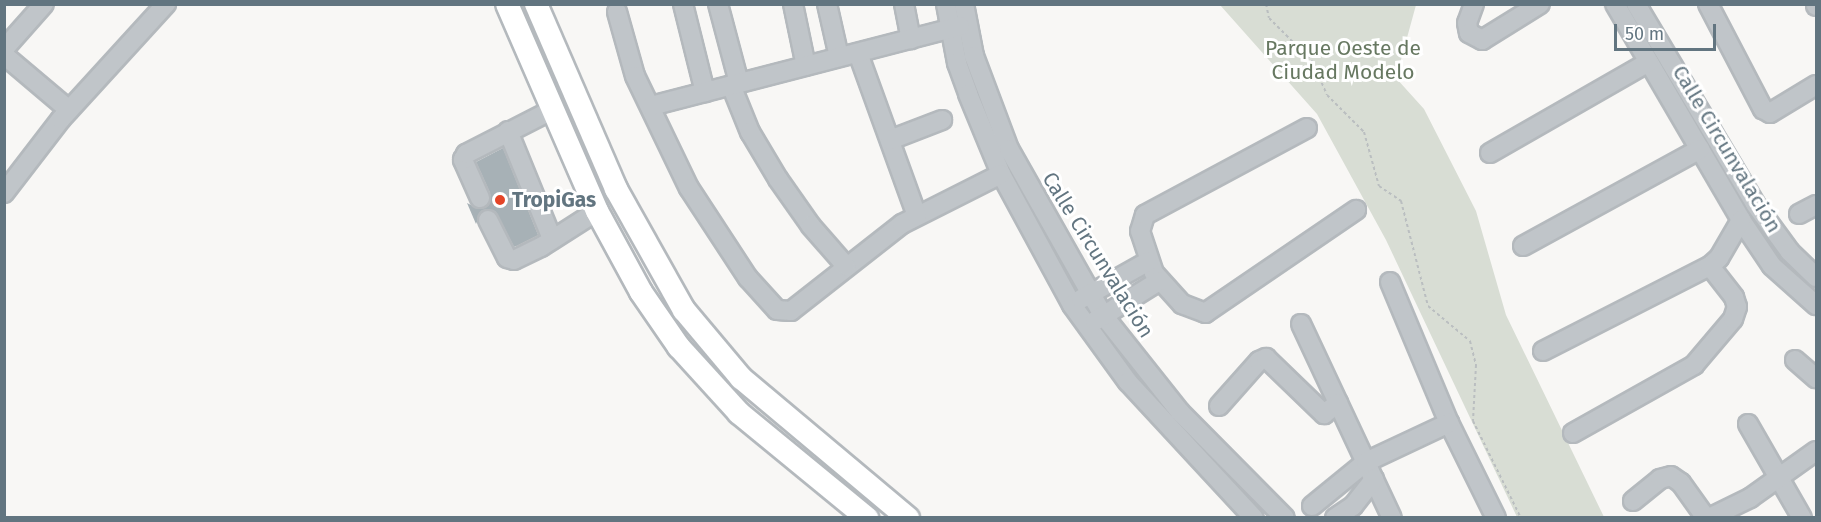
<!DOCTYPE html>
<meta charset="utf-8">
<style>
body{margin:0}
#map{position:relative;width:1821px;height:522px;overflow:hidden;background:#f8f7f5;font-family:"Fira Sans",sans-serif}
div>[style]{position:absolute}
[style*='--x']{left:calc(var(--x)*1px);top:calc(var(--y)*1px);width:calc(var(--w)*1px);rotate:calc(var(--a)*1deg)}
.green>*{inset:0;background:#d8ddd4}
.shadow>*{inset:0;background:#0003}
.building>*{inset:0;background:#a7b1b6}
.path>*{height:2px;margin-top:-1px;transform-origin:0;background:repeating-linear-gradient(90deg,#babec0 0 3px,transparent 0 6px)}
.roads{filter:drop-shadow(2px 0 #b4b9bd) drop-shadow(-2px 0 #b4b9bd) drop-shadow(0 2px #b4b9bd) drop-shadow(0 -2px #b4b9bd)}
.minor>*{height:18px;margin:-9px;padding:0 9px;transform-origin:9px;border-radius:9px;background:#c0c5c9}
.major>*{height:22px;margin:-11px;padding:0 11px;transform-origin:11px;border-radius:11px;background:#fff}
.dots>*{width:16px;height:16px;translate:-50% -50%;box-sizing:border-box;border:3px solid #fff;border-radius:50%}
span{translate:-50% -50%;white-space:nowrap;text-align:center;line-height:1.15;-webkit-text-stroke:6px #fff;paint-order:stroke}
.park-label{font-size:21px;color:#677861}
.street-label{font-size:21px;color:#627580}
.poi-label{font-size:21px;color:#627580;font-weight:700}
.left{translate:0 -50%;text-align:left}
.frame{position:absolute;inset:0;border:6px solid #627580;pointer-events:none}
.scale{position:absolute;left:1614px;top:24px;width:102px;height:27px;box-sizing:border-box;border:3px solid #627580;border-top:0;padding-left:8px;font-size:18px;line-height:21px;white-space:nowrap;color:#627580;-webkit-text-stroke:4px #fff;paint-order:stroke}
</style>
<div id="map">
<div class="green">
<i style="clip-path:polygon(1220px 5px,1416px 5px,1396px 78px,1424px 109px,1476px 211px,1506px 315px,1604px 517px,1517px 517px,1386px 240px,1317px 114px)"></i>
</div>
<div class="shadow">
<i style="clip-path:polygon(504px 151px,539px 237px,517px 248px,497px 212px,484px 211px,477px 223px,470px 206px,479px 211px,491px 205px)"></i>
</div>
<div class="building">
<i style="clip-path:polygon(503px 148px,538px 235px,514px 247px,495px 211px,482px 210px,476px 224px,467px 203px,479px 209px,489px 204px,490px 193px,476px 162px)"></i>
</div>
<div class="path">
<i style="--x:1266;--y:4;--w:14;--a:78"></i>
<i style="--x:1269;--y:18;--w:61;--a:45"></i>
<i style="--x:1312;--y:61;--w:37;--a:66"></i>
<i style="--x:1327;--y:95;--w:52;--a:45"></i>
<i style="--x:1364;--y:132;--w:56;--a:74.5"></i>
<i style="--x:1379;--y:186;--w:27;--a:34"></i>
<i style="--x:1401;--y:201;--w:108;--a:75.6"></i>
<i style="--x:1428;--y:306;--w:55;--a:39.8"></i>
<i style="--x:1470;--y:341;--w:25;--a:76"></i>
<i style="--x:1476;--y:365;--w:56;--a:93.1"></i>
<i style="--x:1473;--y:421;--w:108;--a:63.7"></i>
</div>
<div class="roads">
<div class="minor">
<i style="--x:683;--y:4;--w:91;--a:76"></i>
<i style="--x:718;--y:4;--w:82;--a:75.1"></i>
<i style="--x:793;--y:4;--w:63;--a:78.2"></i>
<i style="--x:827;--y:4;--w:54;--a:77.2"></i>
<i style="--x:904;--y:4;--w:36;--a:79"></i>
<i style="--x:946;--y:4;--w:60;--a:79.4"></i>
<i style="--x:957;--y:63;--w:33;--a:70"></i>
<i style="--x:968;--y:94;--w:87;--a:67.6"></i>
<i style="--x:1001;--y:174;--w:149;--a:61.5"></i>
<i style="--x:1072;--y:305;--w:95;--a:54"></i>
<i style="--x:1128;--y:382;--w:185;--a:47.2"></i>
<i style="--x:964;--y:4;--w:53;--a:79.1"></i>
<i style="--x:974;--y:56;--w:99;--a:69.4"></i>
<i style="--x:1009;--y:149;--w:191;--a:60.5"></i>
<i style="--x:1103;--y:315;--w:124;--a:51.6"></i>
<i style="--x:1180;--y:412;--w:149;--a:45.3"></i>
<i style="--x:1474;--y:4;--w:20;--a:110"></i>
<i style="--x:1467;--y:23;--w:10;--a:79"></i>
<i style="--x:1469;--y:33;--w:15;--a:28"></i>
<i style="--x:1482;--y:40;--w:68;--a:-31.8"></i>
<i style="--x:1615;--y:4;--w:250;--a:59.7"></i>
<i style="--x:1741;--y:220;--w:55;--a:56"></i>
<i style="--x:1772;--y:266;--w:59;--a:41.6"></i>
<i style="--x:1636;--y:4;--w:233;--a:59.2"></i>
<i style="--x:1755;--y:204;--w:59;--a:53.9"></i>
<i style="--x:1790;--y:252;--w:36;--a:44"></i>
<i style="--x:1708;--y:4;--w:119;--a:62.4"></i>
<i style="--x:1763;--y:109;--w:8;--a:30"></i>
<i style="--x:1770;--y:113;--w:54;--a:-31.3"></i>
<i style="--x:1816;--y:4;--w:2;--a:90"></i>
<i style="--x:617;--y:12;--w:66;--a:74.3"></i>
<i style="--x:635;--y:76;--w:124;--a:64.3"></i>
<i style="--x:689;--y:188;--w:108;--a:56.8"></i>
<i style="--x:748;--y:278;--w:43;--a:47.8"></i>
<i style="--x:777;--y:310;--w:14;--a:4"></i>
<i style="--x:791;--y:311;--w:141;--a:-38.1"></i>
<i style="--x:902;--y:224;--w:111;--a:-26.8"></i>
<i style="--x:4;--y:49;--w:60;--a:-48.4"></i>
<i style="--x:858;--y:53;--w:173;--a:70.1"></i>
<i style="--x:4;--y:55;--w:85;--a:40.2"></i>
<i style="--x:731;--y:85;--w:51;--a:68"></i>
<i style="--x:750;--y:132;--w:55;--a:59.2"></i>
<i style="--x:778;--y:179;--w:57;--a:54.9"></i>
<i style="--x:811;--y:226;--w:53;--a:48.8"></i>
<i style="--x:651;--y:106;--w:319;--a:-14.5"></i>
<i style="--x:1307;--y:128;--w:184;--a:151.8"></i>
<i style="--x:1145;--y:215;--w:17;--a:107"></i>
<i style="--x:1140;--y:231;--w:44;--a:71.6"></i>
<i style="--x:1154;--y:273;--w:42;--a:47.9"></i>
<i style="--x:1182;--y:304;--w:25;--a:21"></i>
<i style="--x:1205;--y:313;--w:183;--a:-34.3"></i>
<i style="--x:508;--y:131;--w:117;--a:67.8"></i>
<i style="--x:890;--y:140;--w:56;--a:-21"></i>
<i style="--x:1490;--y:153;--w:183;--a:-29.8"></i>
<i style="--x:4;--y:193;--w:93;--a:-52.4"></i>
<i style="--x:61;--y:119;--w:156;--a:-47.6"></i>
<i style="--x:480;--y:198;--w:42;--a:-114.1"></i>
<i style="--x:463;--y:160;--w:7;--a:-63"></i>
<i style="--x:466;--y:154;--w:97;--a:-27.1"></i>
<i style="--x:1799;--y:214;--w:19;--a:-28"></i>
<i style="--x:488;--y:220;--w:42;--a:63.4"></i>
<i style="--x:507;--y:258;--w:7;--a:16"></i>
<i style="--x:514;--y:260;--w:30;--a:-26"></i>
<i style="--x:541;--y:247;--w:67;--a:-32.7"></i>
<i style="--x:1523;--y:246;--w:202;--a:-28.7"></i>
<i style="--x:1390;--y:282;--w:153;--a:67.3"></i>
<i style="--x:1449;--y:423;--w:106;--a:63.7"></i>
<i style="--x:1081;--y:299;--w:78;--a:-29.2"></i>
<i style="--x:1095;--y:321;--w:75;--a:-32"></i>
<i style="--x:1301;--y:324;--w:214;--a:64.9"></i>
<i style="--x:1543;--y:351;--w:187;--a:-27"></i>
<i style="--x:1710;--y:266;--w:12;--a:-42"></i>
<i style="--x:1719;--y:258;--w:44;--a:-59.9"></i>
<i style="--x:1795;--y:360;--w:28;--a:41"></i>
<i style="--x:1219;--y:406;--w:60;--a:-48.4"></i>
<i style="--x:1259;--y:361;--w:8;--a:-23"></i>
<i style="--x:1266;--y:358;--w:81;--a:44"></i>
<i style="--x:1324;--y:414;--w:18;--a:-38"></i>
<i style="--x:1748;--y:424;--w:108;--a:60.1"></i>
<i style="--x:1573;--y:433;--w:139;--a:-29.3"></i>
<i style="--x:1694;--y:365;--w:60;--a:-49.7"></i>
<i style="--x:1733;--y:319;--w:13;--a:-72"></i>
<i style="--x:1737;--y:307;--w:10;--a:-107"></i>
<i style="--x:1734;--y:297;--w:39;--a:-128"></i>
<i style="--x:1633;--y:501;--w:35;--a:-39"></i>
<i style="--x:1660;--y:479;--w:11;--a:-15"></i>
<i style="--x:1671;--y:476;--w:12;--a:35"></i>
<i style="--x:1681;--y:483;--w:43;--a:54.5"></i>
<i style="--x:1312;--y:506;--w:70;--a:-39.2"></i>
<i style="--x:1366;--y:462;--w:92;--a:-25.2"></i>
<i style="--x:1335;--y:518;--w:22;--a:-34"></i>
<i style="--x:1353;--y:506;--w:34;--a:-52"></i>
<i style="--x:1709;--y:518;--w:46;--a:-26"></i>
<i style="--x:1750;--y:498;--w:81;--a:-35.5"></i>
</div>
<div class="major">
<i style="--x:507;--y:4;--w:226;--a:66.5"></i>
<i style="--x:597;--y:211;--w:92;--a:61.5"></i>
<i style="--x:641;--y:292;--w:67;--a:55.4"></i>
<i style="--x:679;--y:347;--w:89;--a:47.7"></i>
<i style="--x:739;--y:413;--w:166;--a:39.4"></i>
<i style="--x:536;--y:4;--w:202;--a:66.6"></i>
<i style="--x:616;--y:189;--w:139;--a:60.7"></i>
<i style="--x:684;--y:310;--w:89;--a:50"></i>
<i style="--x:741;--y:378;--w:218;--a:40"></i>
</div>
</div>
<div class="dots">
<i style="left:500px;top:200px;background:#e44528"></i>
</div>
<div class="park-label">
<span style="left:1343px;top:60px">Parque Oeste de<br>Ciudad Modelo</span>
</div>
<div class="street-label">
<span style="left:1727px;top:149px;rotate:59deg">Calle Circunvalación</span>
<span style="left:1098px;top:255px;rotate:58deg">Calle Circunvalación</span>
</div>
<div class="poi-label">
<span class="left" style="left:512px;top:200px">TropiGas</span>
</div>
<div class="frame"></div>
<div class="scale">50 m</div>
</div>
